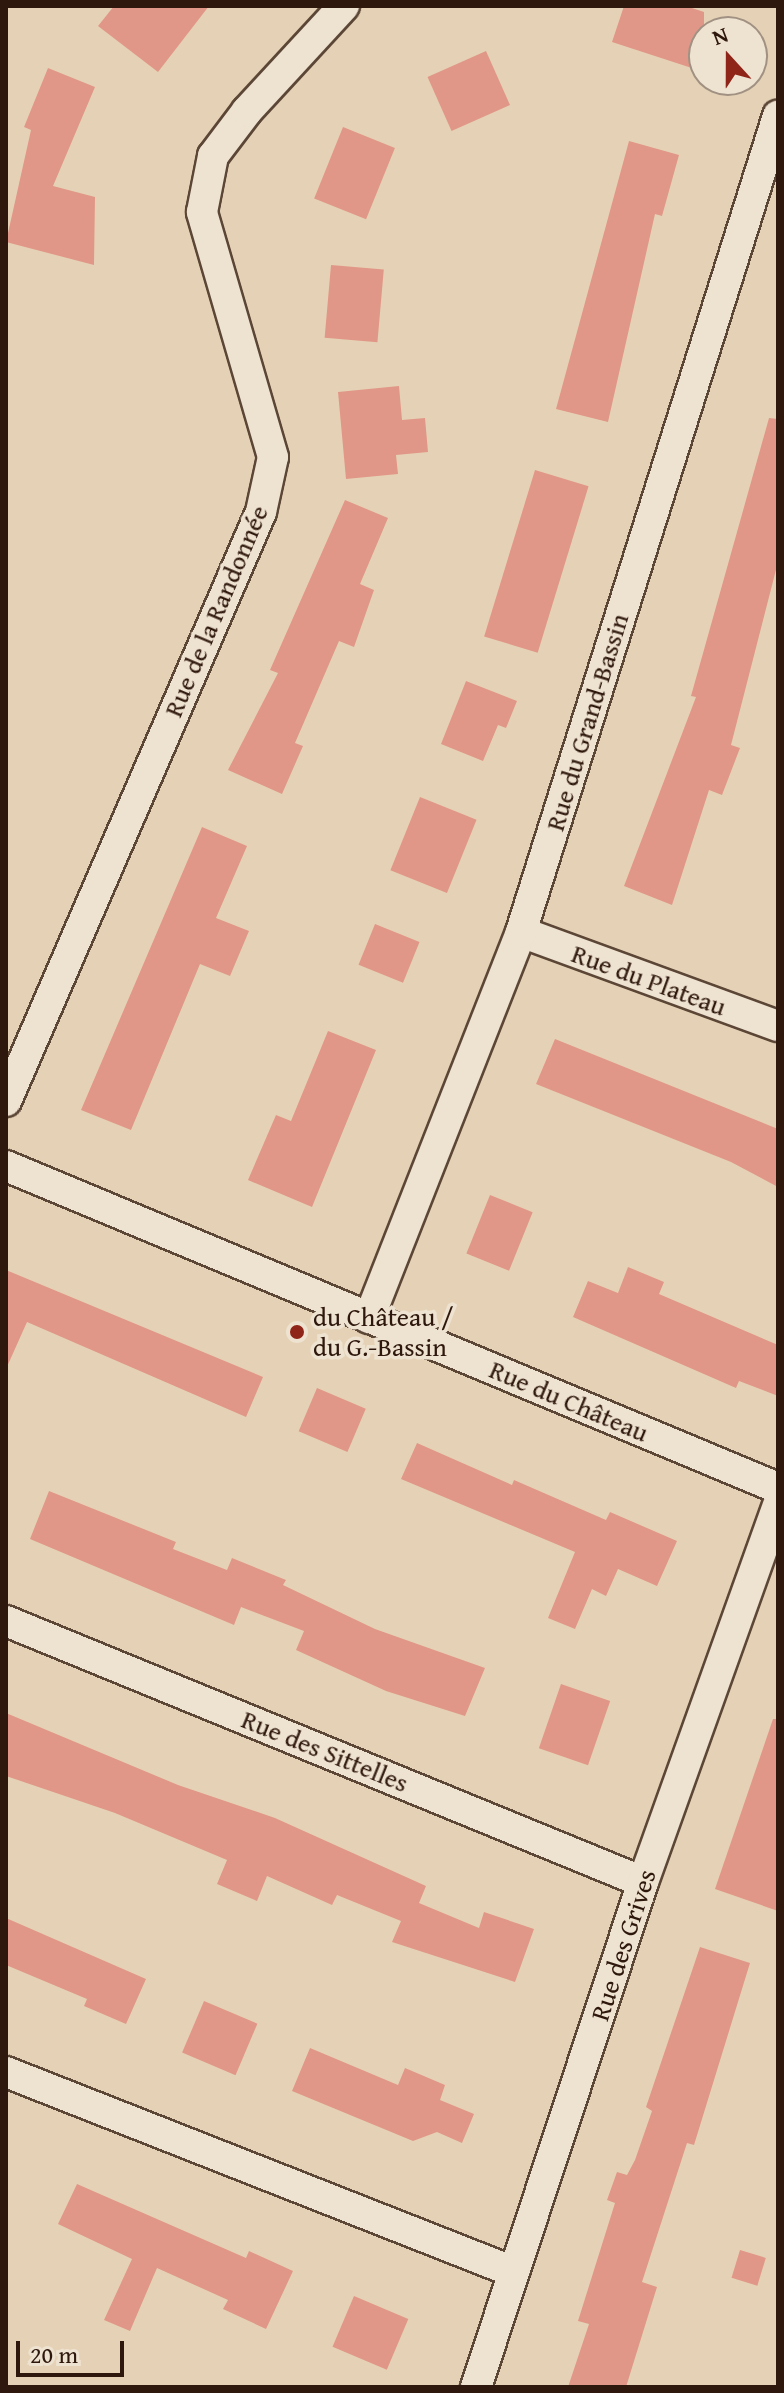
<!DOCTYPE html>
<meta charset="utf-8">
<style>
body{margin:0}
#map{position:relative;width:784px;height:2393px;overflow:hidden;background:#e5d2b6;font-family:"Gentium Book Plus",serif}
div>[style]{position:absolute}
[style*='--x']{left:calc(var(--x)*1px);top:calc(var(--y)*1px);width:calc(var(--w)*1px);rotate:calc(var(--a)*1deg)}
.building>*{inset:0;background:#e19787;transform-origin:0 0}
.roads{filter:drop-shadow(2px 0 #5c4636) drop-shadow(-2px 0 #5c4636) drop-shadow(0 2px #5c4636) drop-shadow(0 -2px #5c4636)}
.minor>*{height:30px;margin:-15px;padding:0 15px;transform-origin:15px;border-radius:15px;background:#eee2d0}
.dots>*{width:22px;height:22px;translate:-50% -50%;box-sizing:border-box;border:4px solid #eee2d0;border-radius:50%}
span{translate:-50% -50%;white-space:nowrap;text-align:center;line-height:1.15;-webkit-text-stroke:7px #eee2d0;paint-order:stroke}
.street-label{font-size:26px;color:#2e170c}
.poi-label{font-size:26px;color:#2e170c}
.left{translate:0 -50%;text-align:left}
.frame{position:absolute;inset:0;border:8px solid #2e170c;pointer-events:none}
.north{position:absolute;left:688px;top:16px;width:80px;height:80px;box-sizing:border-box;background:#eee2d0;border:2px solid #a19182;border-radius:50%;rotate:339deg;font-size:22px;font-weight:700;line-height:32px;text-align:center;color:#2e170c}
.north::after{content:'';display:block;margin:auto;width:28px;height:36px;background:#8f2418;clip-path:polygon(50% 0,100% 100%,50% 72%,0 100%)}
.scale{position:absolute;left:16px;top:2341px;width:108px;height:36px;box-sizing:border-box;border:4px solid #2e170c;border-top:0;padding-left:10px;font-size:24px;line-height:28px;white-space:nowrap;color:#2e170c;-webkit-text-stroke:6px #eee2d0;paint-order:stroke}
</style>
<div id="map">
<div class="building">
<i style="clip-path:polygon(114px 6px,209px 6px,158px 72px,98px 26px)"></i>
<i style="clip-path:polygon(624px 6px,686px 6px,704px 12px,704px 72px,612px 42px)"></i>
<i style="left:486px;top:51px;width:59px;height:64px;rotate:66deg"></i>
<i style="clip-path:polygon(48px 68px,95px 87px,53px 186px,95px 197px,94px 265px,6px 242px,31px 130px,24px 127px)"></i>
<i style="left:343px;top:127px;width:56px;height:77px;rotate:22deg"></i>
<i style="clip-path:polygon(629px 141px,679px 155px,662px 216px,655px 214px,608px 422px,556px 409px)"></i>
<i style="left:331px;top:265px;width:53px;height:73px;rotate:5deg"></i>
<i style="clip-path:polygon(399px 386px,402px 420px,425px 418px,428px 452px,396px 455px,398px 474px,346px 479px,338px 392px)"></i>
<i style="clip-path:polygon(769px 418px,778px 419px,778px 562px,731px 745px,740px 748px,722px 795px,709px 790px,672px 905px,624px 886px,696px 697px,691px 696px)"></i>
<i style="left:535px;top:470px;width:56px;height:174px;rotate:17deg"></i>
<i style="clip-path:polygon(345px 500px,388px 518px,360px 584px,374px 590px,354px 647px,339px 641px,295px 743px,303px 746px,282px 794px,228px 770px,278px 673px,270px 670px)"></i>
<i style="clip-path:polygon(466px 681px,517px 701px,506px 728px,498px 725px,483px 761px,441px 744px)"></i>
<i style="left:420px;top:797px;width:61px;height:79px;rotate:22deg"></i>
<i style="clip-path:polygon(202px 827px,247px 846px,216px 918px,249px 931px,230px 976px,200px 964px,131px 1130px,81px 1110px)"></i>
<i style="left:375px;top:924px;width:48px;height:44px;rotate:22deg"></i>
<i style="clip-path:polygon(328px 1031px,376px 1050px,312px 1207px,248px 1180px,276px 1115px,291px 1121px)"></i>
<i style="clip-path:polygon(555px 1039px,778px 1129px,778px 1187px,731px 1162px,536px 1084px)"></i>
<i style="left:490px;top:1195px;width:46px;height:63px;rotate:22deg"></i>
<i style="clip-path:polygon(628px 1267px,664px 1282px,659px 1294px,778px 1345px,778px 1396px,739px 1381px,736px 1388px,573px 1317px,588px 1281px,618px 1293px)"></i>
<i style="clip-path:polygon(6px 1270px,263px 1377px,246px 1417px,27px 1322px,6px 1369px)"></i>
<i style="left:317px;top:1388px;width:53px;height:47px;rotate:23deg"></i>
<i style="clip-path:polygon(417px 1443px,512px 1485px,514px 1480px,606px 1520px,610px 1512px,677px 1541px,657px 1586px,618px 1569px,606px 1596px,592px 1589px,575px 1629px,548px 1618px,575px 1552px,401px 1479px)"></i>
<i style="clip-path:polygon(49px 1491px,176px 1542px,173px 1549px,227px 1570px,232px 1558px,286px 1580px,283px 1585px,375px 1629px,485px 1668px,465px 1716px,386px 1691px,296px 1650px,304px 1631px,241px 1607px,234px 1625px,30px 1539px)"></i>
<i style="left:561px;top:1684px;width:52px;height:68px;rotate:19deg"></i>
<i style="clip-path:polygon(6px 1713px,178px 1785px,275px 1818px,426px 1886px,419px 1903px,479px 1928px,484px 1912px,534px 1929px,515px 1982px,392px 1942px,401px 1921px,337px 1895px,332px 1905px,267px 1876px,257px 1901px,217px 1884px,227px 1860px,115px 1813px,6px 1776px)"></i>
<i style="clip-path:polygon(773px 1719px,778px 1719px,778px 1911px,715px 1889px)"></i>
<i style="clip-path:polygon(6px 1918px,146px 1979px,126px 2024px,84px 2006px,87px 1999px,6px 1965px)"></i>
<i style="clip-path:polygon(700px 1947px,750px 1963px,694px 2145px,687px 2143px,642px 2282px,657px 2287px,626px 2387px,568px 2387px,589px 2324px,578px 2321px,615px 2203px,607px 2200px,617px 2172px,627px 2175px,635px 2160px,652px 2111px,646px 2107px)"></i>
<i style="left:204px;top:2001px;width:58px;height:56px;rotate:23deg"></i>
<i style="clip-path:polygon(310px 2048px,398px 2085px,405px 2068px,445px 2085px,440px 2100px,474px 2114px,462px 2143px,437px 2132px,413px 2141px,292px 2091px)"></i>
<i style="clip-path:polygon(77px 2184px,246px 2258px,249px 2251px,293px 2271px,266px 2329px,223px 2309px,228px 2300px,157px 2268px,130px 2331px,104px 2320px,132px 2259px,58px 2224px)"></i>
<i style="left:740px;top:2250px;width:27px;height:29px;rotate:17deg"></i>
<i style="left:354px;top:2296px;width:59px;height:55px;rotate:23deg"></i>
</div>
<div class="roads">
<div class="minor">
<i style="--x:521;--y:932;--w:274;--a:20.1"></i>
<i style="--x:6;--y:1101;--w:642;--a:-66.59"></i>
<i style="--x:261;--y:512;--w:56;--a:-77.7"></i>
<i style="--x:273;--y:457;--w:255;--a:-106.2"></i>
<i style="--x:202;--y:212;--w:57;--a:-78.9"></i>
<i style="--x:213;--y:156;--w:56;--a:-52.9"></i>
<i style="--x:247;--y:111;--w:143;--a:-47.3"></i>
<i style="--x:6;--y:1166;--w:836;--a:22.64"></i>
<i style="--x:369;--y:1318;--w:415;--a:-68.5"></i>
<i style="--x:521;--y:932;--w:856;--a:-72.52"></i>
<i style="--x:6;--y:1621;--w:688;--a:22.28"></i>
<i style="--x:6;--y:2072;--w:546;--a:21.49"></i>
<i style="--x:476;--y:2387;--w:532;--a:-71.7"></i>
<i style="--x:643;--y:1882;--w:400;--a:-70.3"></i>
</div>
</div>
<div class="dots">
<i style="left:297px;top:1332px;background:#8f2418"></i>
</div>
<div class="street-label">
<span style="left:216px;top:611px;rotate:-67deg">Rue de la Randonnée</span>
<span style="left:587px;top:722px;rotate:-73deg">Rue du Grand-Bassin</span>
<span style="left:649px;top:980px;rotate:20deg">Rue du Plateau</span>
<span style="left:569px;top:1401px;rotate:23deg">Rue du Château</span>
<span style="left:325px;top:1751px;rotate:22deg">Rue des Sittelles</span>
<span style="left:623px;top:1945px;rotate:-72deg">Rue des Grives</span>
</div>
<div class="poi-label">
<span class="left" style="left:313px;top:1332px">du Château /<br>du G.-Bassin</span>
</div>
<div class="frame"></div>
<div class="north">N</div>
<div class="scale">20 m</div>
</div>
